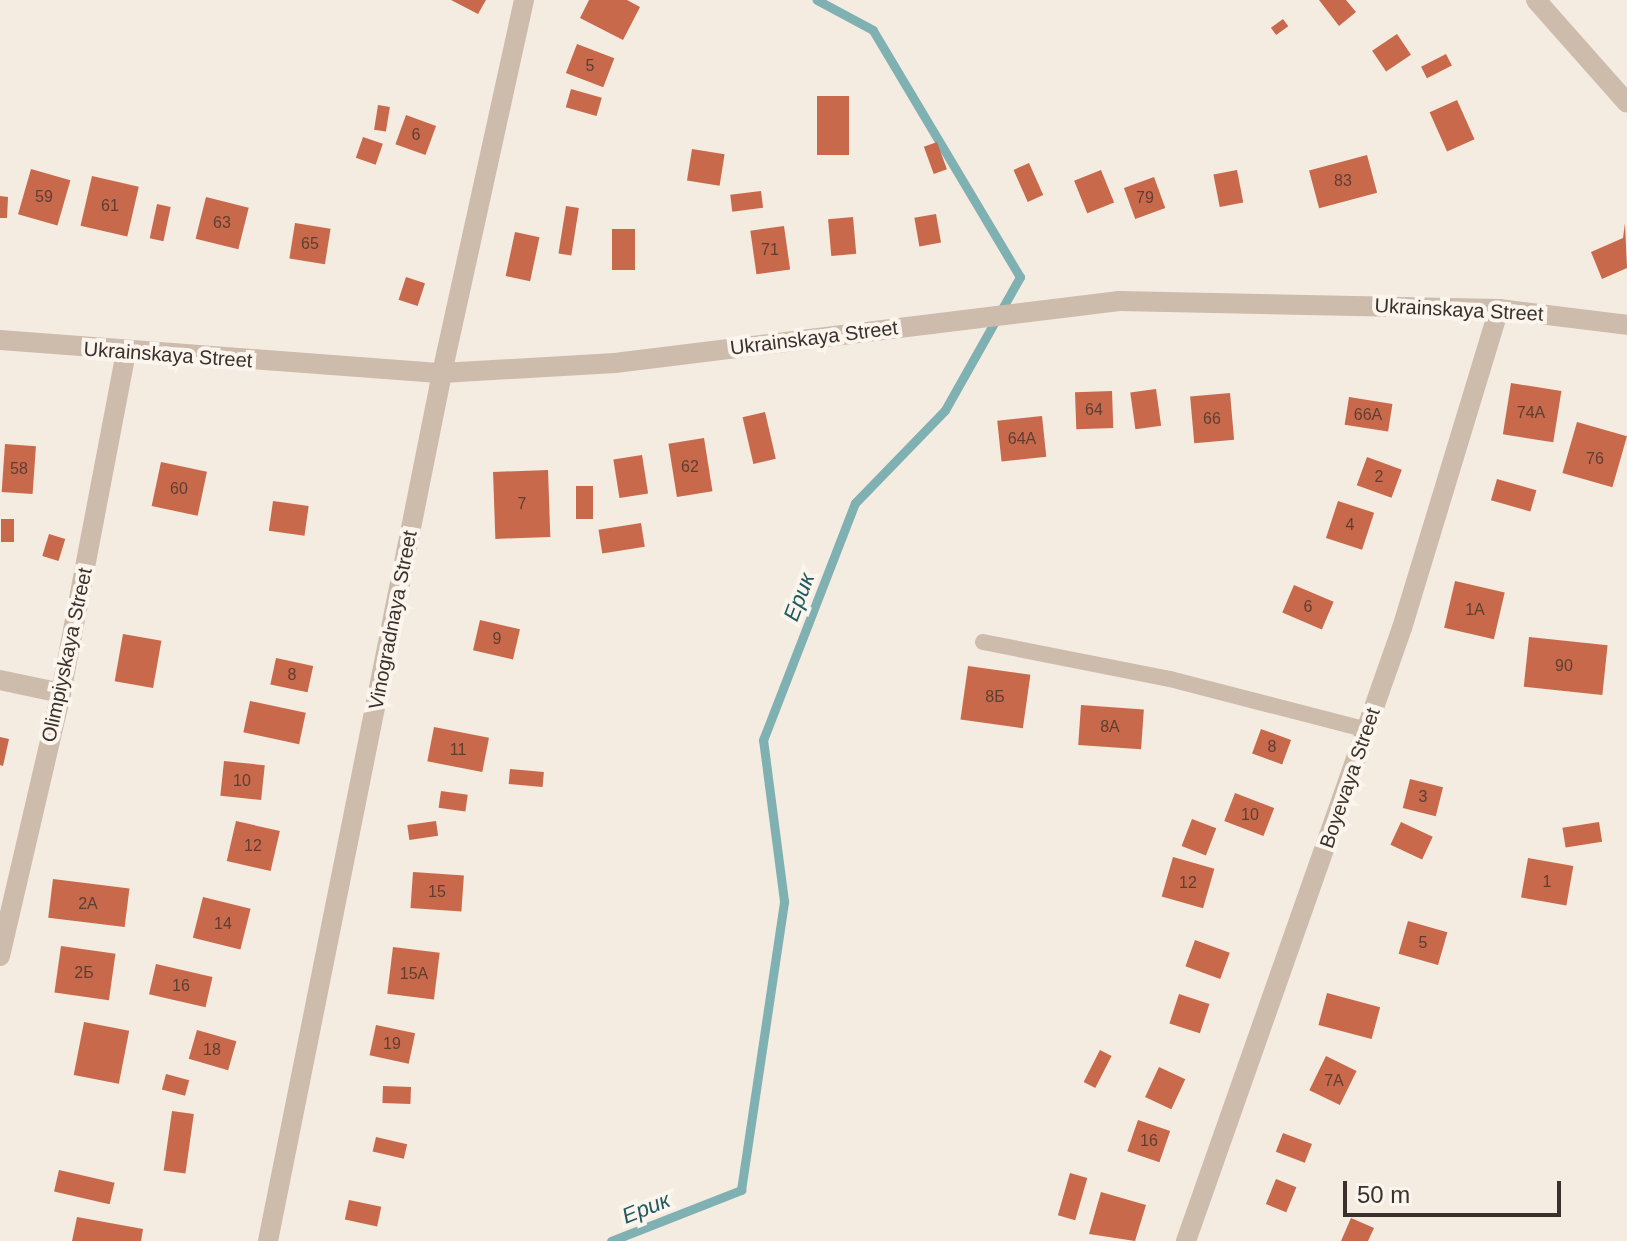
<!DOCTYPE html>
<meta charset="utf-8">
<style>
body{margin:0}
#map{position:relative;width:1627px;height:1241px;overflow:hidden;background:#f4ebe1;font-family:Helvetica,sans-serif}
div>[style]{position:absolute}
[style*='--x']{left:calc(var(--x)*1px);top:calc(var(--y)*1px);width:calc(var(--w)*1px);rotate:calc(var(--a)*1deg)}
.stream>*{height:9px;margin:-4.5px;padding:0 4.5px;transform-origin:4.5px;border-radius:4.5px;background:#7fb0b2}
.building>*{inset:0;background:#c8694b;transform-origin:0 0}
.lane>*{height:16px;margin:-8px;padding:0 8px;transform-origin:8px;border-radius:8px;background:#cdbbac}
.street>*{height:20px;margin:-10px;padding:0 10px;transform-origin:10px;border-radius:10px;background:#cdbbac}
span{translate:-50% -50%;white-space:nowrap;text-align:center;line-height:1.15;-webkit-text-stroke:8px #fbf5ee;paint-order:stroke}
.number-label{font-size:16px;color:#5e3e33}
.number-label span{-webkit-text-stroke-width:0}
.street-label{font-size:20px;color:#3b302b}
.water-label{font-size:22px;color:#1f5a5e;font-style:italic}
.scale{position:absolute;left:1343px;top:1181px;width:218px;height:36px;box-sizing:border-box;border:4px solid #3b302b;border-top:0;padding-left:10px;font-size:24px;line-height:28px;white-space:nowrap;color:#3b302b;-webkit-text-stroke:6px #fbf5ee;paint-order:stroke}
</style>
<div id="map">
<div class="stream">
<i style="--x:611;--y:1241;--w:140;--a:-21.4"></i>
<i style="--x:741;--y:1190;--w:292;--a:-81.5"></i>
<i style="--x:784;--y:901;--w:162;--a:-97.4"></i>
<i style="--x:763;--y:740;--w:254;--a:-68.8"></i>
<i style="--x:855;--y:503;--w:129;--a:-45.9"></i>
<i style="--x:945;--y:410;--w:153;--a:-60.6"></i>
<i style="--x:1020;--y:277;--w:287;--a:-120.8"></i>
<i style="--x:873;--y:30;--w:64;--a:-151.8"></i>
</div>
<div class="building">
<i style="clip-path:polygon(451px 0,486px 0,478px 14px)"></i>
<i style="clip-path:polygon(589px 0,627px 0,640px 7px,623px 40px,580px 18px)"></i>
<i style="clip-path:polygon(1319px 0,1346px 0,1356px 12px,1339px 26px)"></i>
<i style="left:1283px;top:19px;width:9px;height:15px;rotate:54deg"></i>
<i style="left:1397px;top:34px;width:25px;height:30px;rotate:56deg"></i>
<i style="left:577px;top:44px;width:40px;height:31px;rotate:21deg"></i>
<i style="left:1446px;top:54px;width:13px;height:28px;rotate:63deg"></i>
<i style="left:571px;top:89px;width:32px;height:19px;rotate:16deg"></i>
<i style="left:817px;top:96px;width:32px;height:59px"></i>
<i style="left:1457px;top:100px;width:43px;height:30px;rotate:66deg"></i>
<i style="left:378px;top:105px;width:12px;height:25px;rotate:9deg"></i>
<i style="left:406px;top:115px;width:32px;height:31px;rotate:20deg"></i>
<i style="left:363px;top:137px;width:21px;height:22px;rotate:19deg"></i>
<i style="left:937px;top:142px;width:29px;height:14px;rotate:70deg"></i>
<i style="left:692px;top:149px;width:33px;height:32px;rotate:9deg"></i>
<i style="left:1367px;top:155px;width:39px;height:60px;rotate:75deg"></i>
<i style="left:1029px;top:163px;width:35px;height:17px;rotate:66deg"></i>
<i style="left:31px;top:169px;width:41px;height:47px;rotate:16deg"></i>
<i style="left:1101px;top:170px;width:35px;height:29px;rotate:68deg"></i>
<i style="left:1237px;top:170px;width:33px;height:24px;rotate:79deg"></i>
<i style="left:92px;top:176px;width:48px;height:51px;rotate:13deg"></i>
<i style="left:1154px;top:177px;width:33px;height:32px;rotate:70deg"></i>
<i style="left:761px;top:191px;width:17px;height:31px;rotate:83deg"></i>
<i style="clip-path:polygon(0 196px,8px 197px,7px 218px,0 218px)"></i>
<i style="left:206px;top:197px;width:44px;height:43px;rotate:14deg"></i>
<i style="left:157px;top:204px;width:14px;height:35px;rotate:12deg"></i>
<i style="left:566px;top:206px;width:13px;height:48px;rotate:9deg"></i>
<i style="left:936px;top:214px;width:29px;height:22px;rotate:80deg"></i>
<i style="left:853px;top:217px;width:37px;height:25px;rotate:85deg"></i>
<i style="left:295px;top:223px;width:36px;height:36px;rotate:9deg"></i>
<i style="clip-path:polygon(1625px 223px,1627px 268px,1602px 279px,1591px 252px,1623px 238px)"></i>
<i style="left:784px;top:226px;width:44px;height:34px;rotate:82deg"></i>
<i style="left:612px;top:229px;width:23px;height:41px"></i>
<i style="left:515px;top:232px;width:25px;height:45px;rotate:12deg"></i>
<i style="left:406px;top:277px;width:20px;height:24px;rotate:18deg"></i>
<i style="left:1511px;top:383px;width:51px;height:52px;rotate:9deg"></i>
<i style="left:1156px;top:389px;width:37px;height:26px;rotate:82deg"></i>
<i style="left:1112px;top:391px;width:37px;height:37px;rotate:88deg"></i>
<i style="left:1230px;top:393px;width:47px;height:40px;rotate:85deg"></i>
<i style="left:1349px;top:397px;width:44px;height:28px;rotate:9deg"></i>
<i style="left:765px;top:412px;width:48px;height:23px;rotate:77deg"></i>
<i style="left:1042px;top:416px;width:41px;height:45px;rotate:84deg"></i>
<i style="left:1577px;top:422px;width:52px;height:53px;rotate:16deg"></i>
<i style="left:704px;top:438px;width:54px;height:36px;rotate:81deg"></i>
<i style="left:5px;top:444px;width:31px;height:48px;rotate:4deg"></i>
<i style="left:642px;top:455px;width:39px;height:29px;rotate:81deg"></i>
<i style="left:1367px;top:457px;width:37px;height:30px;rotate:20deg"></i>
<i style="left:161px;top:462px;width:47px;height:45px;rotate:12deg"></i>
<i style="left:548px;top:470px;width:67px;height:55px;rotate:88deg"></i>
<i style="left:1497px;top:479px;width:41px;height:22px;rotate:16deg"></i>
<i style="left:576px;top:486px;width:17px;height:33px"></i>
<i style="left:273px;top:501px;width:36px;height:30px;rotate:8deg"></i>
<i style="left:1338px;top:501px;width:38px;height:39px;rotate:18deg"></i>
<i style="left:1px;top:519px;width:13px;height:23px"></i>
<i style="left:641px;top:523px;width:24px;height:43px;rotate:81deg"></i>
<i style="left:49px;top:534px;width:17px;height:23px;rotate:17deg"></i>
<i style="left:1455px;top:581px;width:51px;height:48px;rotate:13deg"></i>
<i style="left:1294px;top:585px;width:43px;height:30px;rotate:23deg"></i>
<i style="left:480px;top:620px;width:41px;height:31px;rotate:13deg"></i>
<i style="left:123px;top:634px;width:39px;height:48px;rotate:10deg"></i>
<i style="left:1529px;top:637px;width:79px;height:50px;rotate:6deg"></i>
<i style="left:276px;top:658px;width:38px;height:27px;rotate:12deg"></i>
<i style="left:968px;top:666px;width:63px;height:54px;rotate:8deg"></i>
<i style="left:250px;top:701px;width:57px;height:32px;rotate:12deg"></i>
<i style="left:1081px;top:705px;width:63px;height:40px;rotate:4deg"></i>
<i style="left:434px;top:727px;width:56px;height:35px;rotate:11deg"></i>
<i style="left:1261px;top:729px;width:32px;height:26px;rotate:20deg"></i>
<i style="clip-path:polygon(0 737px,9px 739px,3px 766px,0 765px)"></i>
<i style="left:224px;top:761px;width:41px;height:35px;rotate:6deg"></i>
<i style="left:510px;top:769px;width:34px;height:15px;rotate:5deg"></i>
<i style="left:1410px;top:779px;width:34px;height:30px;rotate:14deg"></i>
<i style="left:441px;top:791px;width:27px;height:17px;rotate:8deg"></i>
<i style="left:1235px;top:793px;width:42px;height:30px;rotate:21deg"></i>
<i style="left:1192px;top:819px;width:26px;height:29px;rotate:21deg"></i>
<i style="left:236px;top:821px;width:45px;height:41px;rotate:13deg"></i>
<i style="left:436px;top:821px;width:15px;height:29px;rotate:82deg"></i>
<i style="left:1401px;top:822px;width:35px;height:25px;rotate:25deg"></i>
<i style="left:1599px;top:822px;width:20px;height:37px;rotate:81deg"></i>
<i style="left:1173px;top:857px;width:43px;height:41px;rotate:16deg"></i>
<i style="left:1528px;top:858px;width:46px;height:40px;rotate:10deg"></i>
<i style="left:413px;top:872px;width:51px;height:36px;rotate:4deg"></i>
<i style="left:53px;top:879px;width:77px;height:39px;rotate:7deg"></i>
<i style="left:203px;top:897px;width:49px;height:42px;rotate:14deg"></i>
<i style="left:1408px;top:921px;width:41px;height:34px;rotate:16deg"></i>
<i style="left:1195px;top:940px;width:37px;height:28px;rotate:20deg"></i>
<i style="left:61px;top:946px;width:55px;height:47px;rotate:8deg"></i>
<i style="left:393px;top:947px;width:47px;height:47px;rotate:7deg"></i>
<i style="left:156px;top:964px;width:58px;height:31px;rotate:13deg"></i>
<i style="left:1327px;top:993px;width:55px;height:33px;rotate:15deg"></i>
<i style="left:1179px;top:994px;width:32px;height:31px;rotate:18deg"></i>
<i style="left:84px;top:1022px;width:46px;height:54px;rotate:11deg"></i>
<i style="left:376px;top:1025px;width:40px;height:31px;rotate:12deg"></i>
<i style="left:197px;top:1030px;width:41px;height:30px;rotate:16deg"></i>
<i style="left:1100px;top:1050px;width:13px;height:36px;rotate:27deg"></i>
<i style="left:1326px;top:1056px;width:34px;height:38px;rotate:26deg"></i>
<i style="left:1159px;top:1067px;width:29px;height:33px;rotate:25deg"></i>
<i style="left:166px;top:1074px;width:24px;height:16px;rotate:15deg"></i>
<i style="left:383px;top:1086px;width:28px;height:17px;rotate:2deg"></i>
<i style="left:172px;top:1111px;width:22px;height:60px;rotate:8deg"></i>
<i style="left:1138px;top:1120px;width:34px;height:33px;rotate:19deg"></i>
<i style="left:1283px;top:1133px;width:31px;height:20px;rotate:21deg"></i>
<i style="left:376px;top:1137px;width:32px;height:15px;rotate:13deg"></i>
<i style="left:59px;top:1170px;width:57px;height:22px;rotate:13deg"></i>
<i style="left:1070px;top:1173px;width:18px;height:44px;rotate:16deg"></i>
<i style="left:1276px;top:1179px;width:22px;height:27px;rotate:22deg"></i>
<i style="clip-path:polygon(1101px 1192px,1146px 1205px,1135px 1241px,1089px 1234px)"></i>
<i style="left:349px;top:1200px;width:33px;height:20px;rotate:12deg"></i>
<i style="clip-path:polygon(77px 1217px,143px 1229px,141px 1241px,72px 1241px)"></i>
<i style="clip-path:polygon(1351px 1218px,1374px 1228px,1368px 1241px,1341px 1241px)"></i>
</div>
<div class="lane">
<i style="--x:983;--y:642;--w:191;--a:11.2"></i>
<i style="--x:1170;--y:679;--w:203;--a:14.5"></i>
</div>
<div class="street">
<i style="--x:1536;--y:0;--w:137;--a:48.5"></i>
<i style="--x:0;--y:340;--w:443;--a:4.3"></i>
<i style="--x:442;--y:373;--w:173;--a:-3.3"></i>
<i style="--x:615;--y:363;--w:508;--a:-7.01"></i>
<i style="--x:1119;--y:301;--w:380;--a:1.2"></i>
<i style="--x:1499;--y:309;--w:129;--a:7.1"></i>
<i style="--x:0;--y:680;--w:62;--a:12"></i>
<i style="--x:0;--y:956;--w:270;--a:-76.9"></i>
<i style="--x:61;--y:693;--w:346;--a:-79.2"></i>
<i style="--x:268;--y:1241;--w:885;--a:-78.66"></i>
<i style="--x:442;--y:373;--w:382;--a:-77.6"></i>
<i style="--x:1186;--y:1241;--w:650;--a:-70.59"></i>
<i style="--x:1402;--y:628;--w:333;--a:-73.1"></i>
</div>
<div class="number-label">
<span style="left:590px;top:66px">5</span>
<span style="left:416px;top:135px">6</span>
<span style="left:1343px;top:181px">83</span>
<span style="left:44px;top:197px">59</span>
<span style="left:1145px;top:198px">79</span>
<span style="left:110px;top:206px">61</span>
<span style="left:222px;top:223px">63</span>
<span style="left:310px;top:244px">65</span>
<span style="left:770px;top:250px">71</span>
<span style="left:1094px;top:410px">64</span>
<span style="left:1531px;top:413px">74А</span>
<span style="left:1368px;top:415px">66А</span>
<span style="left:1212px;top:419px">66</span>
<span style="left:1022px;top:439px">64А</span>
<span style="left:1595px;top:459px">76</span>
<span style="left:690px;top:467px">62</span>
<span style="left:19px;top:469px">58</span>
<span style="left:1379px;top:477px">2</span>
<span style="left:179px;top:489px">60</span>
<span style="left:522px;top:504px">7</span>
<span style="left:1350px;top:525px">4</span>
<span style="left:1308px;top:607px">6</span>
<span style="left:1475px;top:610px">1А</span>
<span style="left:497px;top:639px">9</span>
<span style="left:1564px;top:666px">90</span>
<span style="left:292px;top:675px">8</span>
<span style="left:995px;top:697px">8Б</span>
<span style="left:1110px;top:727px">8А</span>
<span style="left:1272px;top:747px">8</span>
<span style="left:458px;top:750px">11</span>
<span style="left:242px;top:781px">10</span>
<span style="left:1423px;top:797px">3</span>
<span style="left:1250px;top:815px">10</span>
<span style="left:253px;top:846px">12</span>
<span style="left:1547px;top:882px">1</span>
<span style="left:1188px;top:883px">12</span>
<span style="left:437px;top:892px">15</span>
<span style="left:88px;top:904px">2А</span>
<span style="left:223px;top:924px">14</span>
<span style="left:1423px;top:943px">5</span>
<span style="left:84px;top:973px">2Б</span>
<span style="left:414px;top:974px">15А</span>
<span style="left:181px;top:986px">16</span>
<span style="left:392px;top:1044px">19</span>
<span style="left:212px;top:1050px">18</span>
<span style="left:1334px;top:1081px">7А</span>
<span style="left:1149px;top:1141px">16</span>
</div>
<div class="street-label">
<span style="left:1459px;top:310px;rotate:3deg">Ukrainskaya Street</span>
<span style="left:814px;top:338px;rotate:-7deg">Ukrainskaya Street</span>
<span style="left:168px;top:355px;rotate:4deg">Ukrainskaya Street</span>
<span style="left:393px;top:620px;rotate:-79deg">Vinogradnaya Street</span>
<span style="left:67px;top:655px;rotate:-78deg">Olimpiyskaya Street</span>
<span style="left:1350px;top:778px;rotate:-71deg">Boyevaya Street</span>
</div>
<div class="water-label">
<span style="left:799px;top:597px;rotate:-69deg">Ерик</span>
<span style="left:646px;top:1208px;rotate:-22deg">Ерик</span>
</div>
<div class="scale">50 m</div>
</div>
